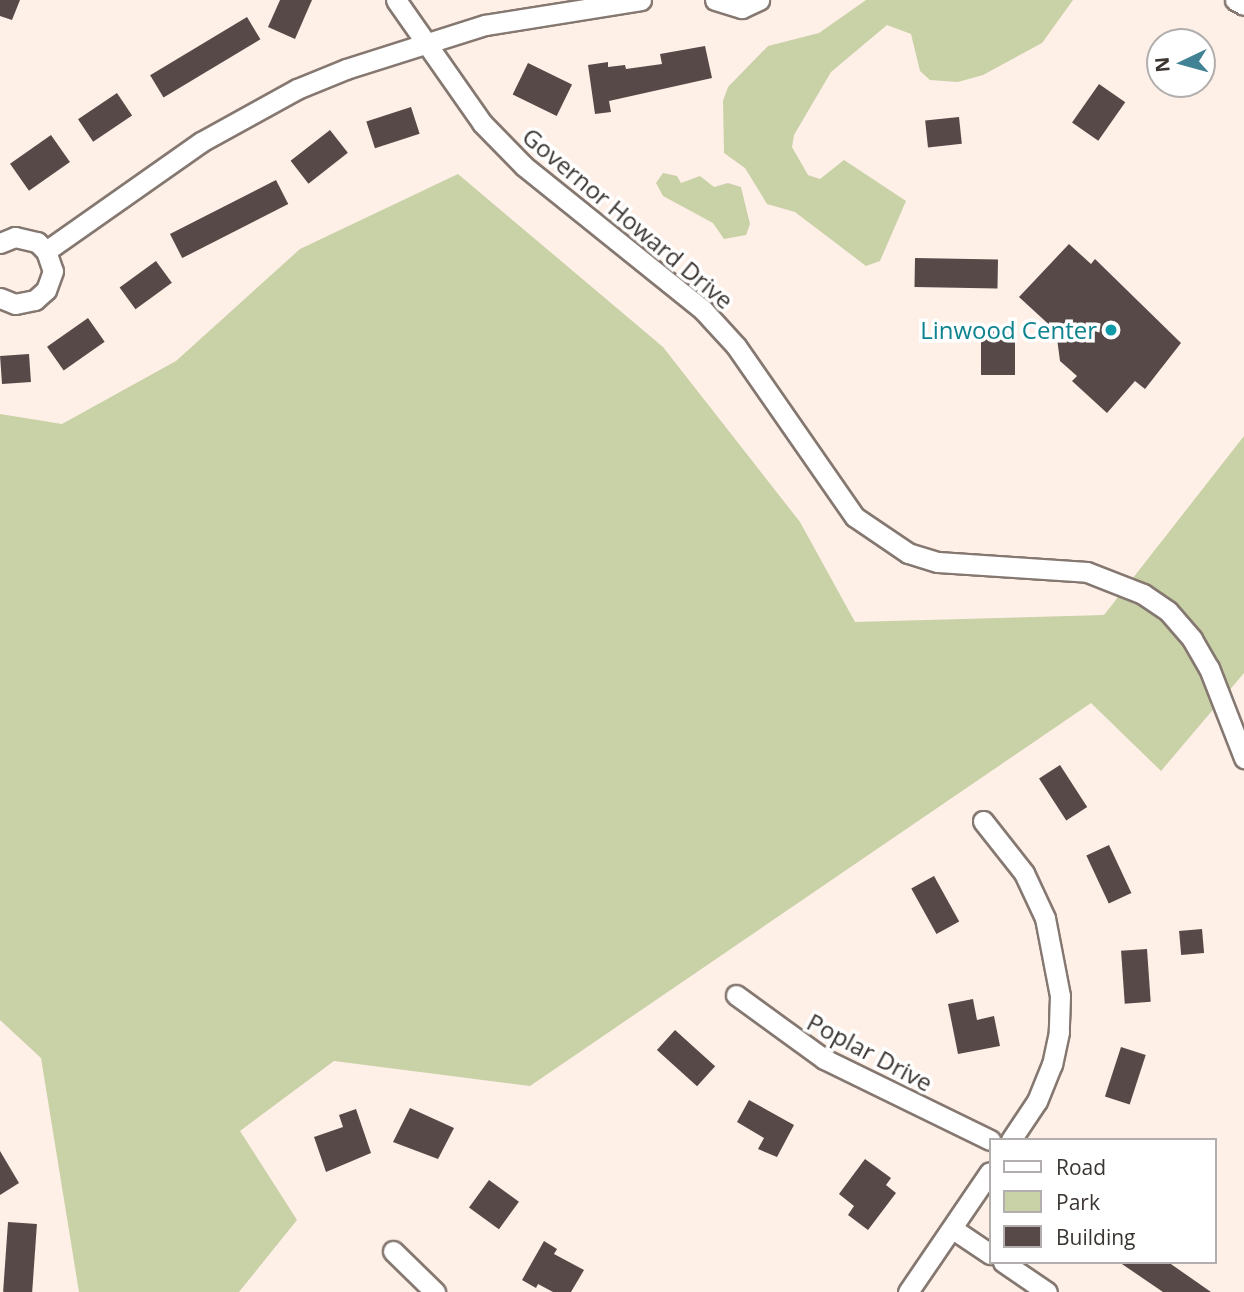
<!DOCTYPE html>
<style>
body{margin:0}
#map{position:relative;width:1244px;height:1292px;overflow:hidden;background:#feefe7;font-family:"Open Sans",sans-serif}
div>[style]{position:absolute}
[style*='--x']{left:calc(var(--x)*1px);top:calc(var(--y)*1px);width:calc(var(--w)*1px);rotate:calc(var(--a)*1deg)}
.green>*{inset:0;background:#c9d1a7}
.building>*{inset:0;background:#574948;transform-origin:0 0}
.roads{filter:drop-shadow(2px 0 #857871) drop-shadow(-2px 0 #857871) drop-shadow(0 2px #857871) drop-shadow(0 -2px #857871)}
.street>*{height:19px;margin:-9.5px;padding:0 9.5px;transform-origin:9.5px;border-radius:9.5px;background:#fff}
.dots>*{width:19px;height:19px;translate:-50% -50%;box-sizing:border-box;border:4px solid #fff;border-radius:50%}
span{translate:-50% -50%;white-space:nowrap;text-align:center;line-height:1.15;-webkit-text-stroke:7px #fff;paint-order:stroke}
.street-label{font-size:24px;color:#3b3532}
.culture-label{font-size:24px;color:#0d838f}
.right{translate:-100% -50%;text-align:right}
.legend{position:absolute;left:989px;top:1138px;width:228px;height:126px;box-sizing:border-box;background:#fff;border:2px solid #b1aead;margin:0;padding:9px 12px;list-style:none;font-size:21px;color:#3b3532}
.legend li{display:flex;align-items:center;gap:14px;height:35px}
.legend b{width:35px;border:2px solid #b1aead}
.north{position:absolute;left:1146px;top:28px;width:70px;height:70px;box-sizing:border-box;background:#fff;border:2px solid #b1aead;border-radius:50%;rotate:265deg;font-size:19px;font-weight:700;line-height:28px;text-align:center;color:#3b3532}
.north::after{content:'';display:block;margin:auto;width:24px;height:32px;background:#428295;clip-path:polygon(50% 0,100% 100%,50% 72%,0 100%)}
</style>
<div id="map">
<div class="green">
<i style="clip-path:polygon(866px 0,1073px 0,1042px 43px,983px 75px,958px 82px,930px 80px,920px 71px,911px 34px,887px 25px,831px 72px,794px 135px,792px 147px,808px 175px,820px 179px,844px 160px,906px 201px,880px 261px,866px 266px,795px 212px,767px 204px,745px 168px,724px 153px,723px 101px,728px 87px,768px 46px,819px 33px)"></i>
<i style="clip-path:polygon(663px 173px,677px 176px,681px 183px,700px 176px,714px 187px,728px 183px,741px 187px,750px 224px,746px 235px,724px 239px,713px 223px,663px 196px,656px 183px)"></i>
<i style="clip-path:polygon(458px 174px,663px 347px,800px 522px,855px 622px,1104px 615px,1244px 436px,1244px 673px,1161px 771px,1091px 703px,530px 1086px,334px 1061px,240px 1131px,297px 1220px,239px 1292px,79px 1292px,41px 1058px,0 1020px,0 414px,62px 424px,176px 361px,300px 249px)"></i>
</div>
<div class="building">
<i style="clip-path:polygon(0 0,20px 0,12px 20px,0 16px)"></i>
<i style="clip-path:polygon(280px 0,312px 0,295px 39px,268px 27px)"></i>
<i style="left:247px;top:17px;width:26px;height:113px;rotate:59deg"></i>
<i style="clip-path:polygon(705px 46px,712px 78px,609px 101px,611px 112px,595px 114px,588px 65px,608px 62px,608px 67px,625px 65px,626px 69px,662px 64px,660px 54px)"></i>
<i style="left:528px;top:63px;width:49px;height:35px;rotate:26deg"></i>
<i style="left:1099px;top:84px;width:32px;height:47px;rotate:35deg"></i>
<i style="left:117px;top:93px;width:27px;height:47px;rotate:56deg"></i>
<i style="left:411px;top:107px;width:28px;height:47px;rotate:72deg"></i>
<i style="left:959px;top:117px;width:27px;height:34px;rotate:84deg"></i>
<i style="left:330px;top:130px;width:29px;height:50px;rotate:52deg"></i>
<i style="left:51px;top:135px;width:33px;height:50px;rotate:55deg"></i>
<i style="left:276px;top:180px;width:27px;height:119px;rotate:63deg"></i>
<i style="clip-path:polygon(1069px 244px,1091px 264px,1095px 259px,1181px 343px,1145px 389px,1135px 381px,1107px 413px,1072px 381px,1077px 376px,1060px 361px,1056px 331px,1019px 297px)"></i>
<i style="left:915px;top:258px;width:83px;height:29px;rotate:1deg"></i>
<i style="left:156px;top:261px;width:27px;height:45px;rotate:54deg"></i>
<i style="left:88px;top:318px;width:29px;height:50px;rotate:55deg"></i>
<i style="left:981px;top:326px;width:34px;height:49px"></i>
<i style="left:29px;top:354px;width:28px;height:29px;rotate:86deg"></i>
<i style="left:1060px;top:765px;width:50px;height:25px;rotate:57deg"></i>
<i style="left:1109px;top:845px;width:53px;height:25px;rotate:65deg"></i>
<i style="left:934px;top:876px;width:52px;height:26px;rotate:61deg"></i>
<i style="left:1202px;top:929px;width:24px;height:23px;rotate:85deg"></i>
<i style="left:1147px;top:949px;width:53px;height:26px;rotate:86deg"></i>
<i style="clip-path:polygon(973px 999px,977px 1020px,994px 1016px,1000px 1046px,958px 1054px,948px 1004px)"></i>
<i style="left:675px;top:1030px;width:54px;height:27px;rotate:42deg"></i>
<i style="left:1121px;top:1047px;width:26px;height:52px;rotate:18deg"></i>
<i style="clip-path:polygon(749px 1100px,794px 1125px,777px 1157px,758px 1149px,764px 1138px,737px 1122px)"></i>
<i style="clip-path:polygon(410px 1108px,454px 1128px,438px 1159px,393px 1142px)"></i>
<i style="clip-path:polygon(356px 1109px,371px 1153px,326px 1172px,314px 1137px,343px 1127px,339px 1115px)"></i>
<i style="clip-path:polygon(0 1151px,19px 1183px,0 1195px)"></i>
<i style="clip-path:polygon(865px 1159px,891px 1178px,886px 1185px,896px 1193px,868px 1230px,848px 1215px,854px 1206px,839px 1194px)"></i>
<i style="left:489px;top:1180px;width:37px;height:34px;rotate:36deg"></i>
<i style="left:8px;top:1222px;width:29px;height:70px;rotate:4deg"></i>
<i style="clip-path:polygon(544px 1241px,557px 1249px,554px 1254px,584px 1270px,571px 1292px,553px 1292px,538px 1284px,536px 1288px,522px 1280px)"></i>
<i style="clip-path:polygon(1119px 1262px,1168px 1262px,1211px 1292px,1163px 1292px)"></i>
</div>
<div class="roads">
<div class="street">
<i style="--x:396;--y:0;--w:150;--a:55"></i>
<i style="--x:482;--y:123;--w:60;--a:45.7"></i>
<i style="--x:524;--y:166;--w:230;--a:38.8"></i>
<i style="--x:703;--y:310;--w:49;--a:47.5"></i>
<i style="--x:736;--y:346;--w:208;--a:55.2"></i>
<i style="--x:855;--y:517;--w:64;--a:34.2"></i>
<i style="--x:908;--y:553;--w:31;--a:17"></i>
<i style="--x:938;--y:562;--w:149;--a:3.8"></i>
<i style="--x:1087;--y:572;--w:60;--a:21.4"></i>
<i style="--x:1143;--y:594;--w:30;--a:34"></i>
<i style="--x:1168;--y:611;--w:37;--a:49"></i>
<i style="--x:1192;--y:639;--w:34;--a:60"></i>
<i style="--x:1209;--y:668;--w:97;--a:68.7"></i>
<i style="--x:715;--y:0;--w:28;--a:17"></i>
<i style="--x:742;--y:8;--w:19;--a:-25"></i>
<i style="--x:1235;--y:0;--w:10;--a:29"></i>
<i style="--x:0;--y:243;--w:16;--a:-22"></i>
<i style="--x:15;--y:237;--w:23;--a:13"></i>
<i style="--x:37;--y:242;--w:13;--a:45"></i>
<i style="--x:46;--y:251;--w:21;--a:71"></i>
<i style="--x:53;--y:271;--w:20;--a:110"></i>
<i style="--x:46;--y:290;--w:15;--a:138"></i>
<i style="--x:35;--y:300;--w:20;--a:169"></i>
<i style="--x:15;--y:304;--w:16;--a:-158"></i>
<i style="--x:46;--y:251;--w:189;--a:-35.1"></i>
<i style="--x:201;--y:142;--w:110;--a:-28.9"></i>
<i style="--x:297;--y:89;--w:53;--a:-22.2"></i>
<i style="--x:346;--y:69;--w:146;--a:-17.6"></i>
<i style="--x:485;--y:25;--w:158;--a:-9.1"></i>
<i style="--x:983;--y:821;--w:66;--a:51.7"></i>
<i style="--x:1024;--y:873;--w:50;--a:65"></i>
<i style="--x:1045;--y:918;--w:79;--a:79.1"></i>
<i style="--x:1060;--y:996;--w:36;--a:92"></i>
<i style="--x:1059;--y:1032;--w:33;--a:102"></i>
<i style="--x:1052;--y:1064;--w:40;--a:112"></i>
<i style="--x:1037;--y:1101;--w:47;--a:123.7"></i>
<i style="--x:736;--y:995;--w:109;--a:36"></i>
<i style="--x:824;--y:1059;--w:185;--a:26"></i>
<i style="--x:953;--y:1229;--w:45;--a:34"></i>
<i style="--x:393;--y:1251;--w:59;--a:44.3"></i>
<i style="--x:1003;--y:1262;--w:53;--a:34.3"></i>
<i style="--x:908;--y:1292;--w:145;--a:-55.7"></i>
</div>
</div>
<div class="dots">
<i style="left:1111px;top:330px;background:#0f9aa8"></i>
</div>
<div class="street-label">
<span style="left:628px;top:218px;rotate:40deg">Governor Howard Drive</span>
<span style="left:870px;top:1052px;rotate:28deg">Poplar Drive</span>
</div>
<div class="culture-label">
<span class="right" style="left:1097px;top:330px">Linwood Center</span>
</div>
<ul class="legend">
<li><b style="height:9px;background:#fff"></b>Road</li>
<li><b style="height:19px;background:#c9d1a7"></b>Park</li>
<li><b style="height:19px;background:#574948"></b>Building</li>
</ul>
<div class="north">N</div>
</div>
